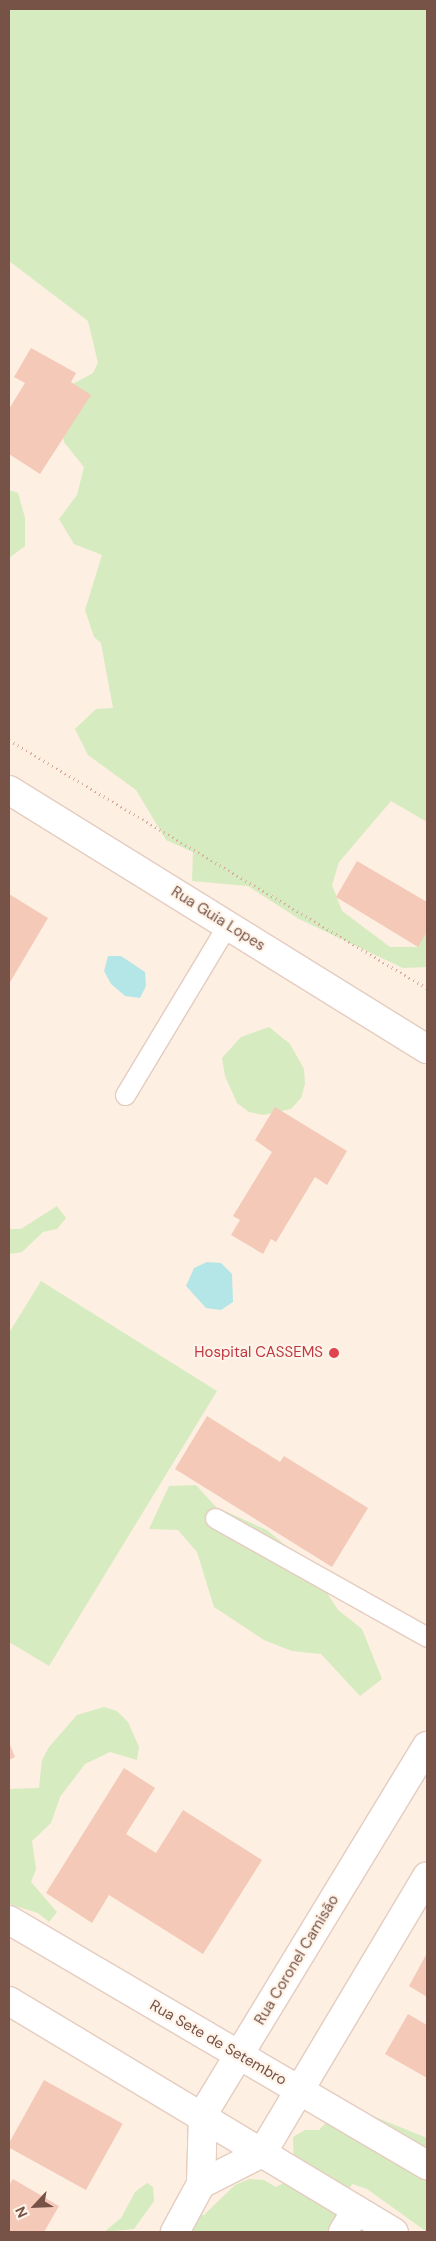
<!DOCTYPE html>
<meta charset="utf-8">
<style>
body{margin:0}
#map{position:relative;width:436px;height:2241px;overflow:hidden;background:#fdefe1;font-family:"DM Sans",sans-serif}
div>[style]{position:absolute}
[style*='--x']{left:calc(var(--x)*1px);top:calc(var(--y)*1px);width:calc(var(--w)*1px);rotate:calc(var(--a)*1deg)}
.green>*{inset:0;background:#d6ebbf}
.water>*{inset:0;background:#b5e6e7}
.building>*{inset:0;background:#f4c9b8;transform-origin:0 0}
.path>*{height:3px;margin-top:-1.5px;transform-origin:0;background:repeating-linear-gradient(90deg,#d9ac9b 0 1px,transparent 0 5px)}
.roads{filter:drop-shadow(1px 0 #e4ccc0) drop-shadow(-1px 0 #e4ccc0) drop-shadow(0 1px #e4ccc0) drop-shadow(0 -1px #e4ccc0)}
.service>*{height:19px;margin:-9.5px;padding:0 9.5px;transform-origin:9.5px;border-radius:9.5px;background:#fff}
.minor>*{height:28px;margin:-14px;padding:0 14px;transform-origin:14px;border-radius:14px;background:#fff}
.secondary>*{height:28px;margin:-14px;padding:0 14px;transform-origin:14px;border-radius:14px;background:#fff}
.dots>*{width:14px;height:14px;translate:-50% -50%;box-sizing:border-box;border:2px solid #fff4e9;border-radius:50%}
span{translate:-50% -50%;white-space:nowrap;text-align:center;line-height:1.15;-webkit-text-stroke:4.5px #fff4e9;paint-order:stroke}
.street-label{font-size:15px;color:#765247}
.health-label{font-size:15px;color:#be3a42}
.right{translate:-100% -50%;text-align:right}
.frame{position:absolute;inset:0;border:10px solid #765247;pointer-events:none}
.north{position:absolute;left:10px;top:2181px;width:50px;height:50px;-webkit-text-stroke:4px #fff4e9;paint-order:stroke;rotate:245deg;font-size:14px;font-weight:700;line-height:20px;text-align:center;color:#765247}
.north::after{content:'';display:block;margin:auto;width:18px;height:22px;background:#765247;clip-path:polygon(50% 0,100% 100%,50% 72%,0 100%)}
</style>
<div id="map">
<div class="green">
<i style="clip-path:polygon(9px 9px,427px 9px,427px 822px,391px 801px,339px 862px,332px 885px,342px 911px,390px 947px,417px 947px,427px 926px,427px 967px,403px 968px,299px 919px,248px 886px,192px 881px,193px 852px,166px 840px,136px 790px,88px 755px,75px 729px,96px 709px,113px 708px,101px 643px,94px 637px,85px 610px,102px 555px,74px 544px,59px 519px,77px 495px,84px 467px,64px 442px,59px 414px,69px 386px,93px 373px,98px 363px,88px 321px,9px 261px)"></i>
<i style="clip-path:polygon(9px 490px,18px 493px,25px 518px,25px 546px,9px 558px)"></i>
<i style="clip-path:polygon(269px 1027px,290px 1044px,304px 1069px,305px 1084px,301px 1098px,291px 1109px,263px 1115px,249px 1112px,237px 1103px,225px 1076px,222px 1058px,241px 1037px)"></i>
<i style="clip-path:polygon(57px 1206px,66px 1218px,57px 1229px,43px 1232px,22px 1252px,9px 1254px,9px 1229px,21px 1229px)"></i>
<i style="clip-path:polygon(41px 1281px,217px 1391px,49px 1666px,9px 1642px,9px 1333px)"></i>
<i style="clip-path:polygon(196px 1485px,216px 1507px,267px 1530px,309px 1565px,338px 1610px,362px 1629px,382px 1679px,360px 1696px,321px 1654px,292px 1651px,264px 1640px,214px 1607px,197px 1552px,178px 1530px,149px 1529px,169px 1486px)"></i>
<i style="clip-path:polygon(104px 1707px,117px 1711px,128px 1722px,139px 1747px,137px 1760px,110px 1752px,85px 1764px,60px 1797px,51px 1823px,32px 1841px,36px 1869px,31px 1882px,57px 1912px,49px 1922px,38px 1913px,9px 1904px,9px 1789px,39px 1788px,42px 1760px,49px 1747px,77px 1715px)"></i>
<i style="clip-path:polygon(343px 2104px,427px 2138px,427px 2232px,367px 2189px,352px 2184px,327px 2232px,158px 2232px,164px 2222px,176px 2215px,204px 2215px,235px 2185px,249px 2179px,264px 2180px,276px 2187px,289px 2180px,294px 2167px,293px 2137px,305px 2130px,319px 2130px)"></i>
<i style="clip-path:polygon(147px 2183px,153px 2187px,154px 2201px,134px 2229px,104px 2232px,121px 2218px,135px 2192px)"></i>
</div>
<div class="water">
<i style="clip-path:polygon(108px 956px,121px 956px,145px 972px,146px 986px,140px 998px,125px 996px,111px 984px,104px 971px)"></i>
<i style="clip-path:polygon(207px 1262px,221px 1263px,232px 1274px,233px 1302px,221px 1310px,206px 1308px,186px 1286px,194px 1268px)"></i>
</div>
<div class="building">
<i style="clip-path:polygon(31px 348px,76px 373px,71px 382px,91px 395px,40px 474px,9px 454px,9px 409px,25px 383px,14px 377px)"></i>
<i style="clip-path:polygon(357px 861px,427px 902px,427px 932px,418px 947px,336px 897px)"></i>
<i style="clip-path:polygon(9px 894px,48px 918px,9px 984px)"></i>
<i style="clip-path:polygon(275px 1107px,347px 1151px,327px 1185px,315px 1177px,276px 1242px,271px 1239px,263px 1254px,231px 1235px,240px 1220px,233px 1216px,272px 1152px,255px 1140px)"></i>
<i style="clip-path:polygon(207px 1416px,280px 1462px,284px 1456px,368px 1508px,332px 1567px,175px 1469px)"></i>
<i style="clip-path:polygon(9px 1742px,15px 1757px,9px 1760px)"></i>
<i style="clip-path:polygon(124px 1768px,155px 1788px,126px 1834px,156px 1853px,183px 1810px,262px 1860px,203px 1954px,109px 1895px,92px 1923px,46px 1893px)"></i>
<i style="clip-path:polygon(427px 1953px,427px 1997px,409px 1986px)"></i>
<i style="clip-path:polygon(408px 2014px,427px 2025px,427px 2078px,385px 2054px)"></i>
<i style="left:44px;top:2080px;width:90px;height:76px;rotate:29deg"></i>
<i style="clip-path:polygon(13px 2179px,59px 2206px,44px 2232px,9px 2232px,9px 2185px)"></i>
</div>
<div class="path">
<i style="--x:9;--y:740;--w:486;--a:30.7"></i>
</div>
<div class="roads">
<div class="service">
<i style="--x:125;--y:1095;--w:198;--a:-59"></i>
<i style="--x:215;--y:1518;--w:243;--a:29.3"></i>
</div>
<div class="minor">
<i style="--x:201;--y:2184;--w:68;--a:-26.9"></i>
<i style="--x:262;--y:2153;--w:322;--a:-59.2"></i>
<i style="--x:175;--y:2232;--w:55;--a:-61.6"></i>
<i style="--x:201;--y:2184;--w:70;--a:-88.4"></i>
<i style="--x:203;--y:2114;--w:431;--a:-58.7"></i>
<i style="--x:343;--y:2232;--w:26;--a:-59"></i>
</div>
<div class="secondary">
<i style="--x:9;--y:790;--w:492;--a:31.8"></i>
<i style="--x:9;--y:1920;--w:485;--a:30.4"></i>
<i style="--x:9;--y:2001;--w:449;--a:31"></i>
</div>
</div>
<div class="dots">
<i style="left:334px;top:1353px;background:#e0444e"></i>
</div>
<div class="street-label">
<span style="left:218px;top:919px;rotate:32deg">Rua Guia Lopes</span>
<span style="left:297px;top:1960px;rotate:-59deg">Rua Coronel Camisão</span>
<span style="left:218px;top:2043px;rotate:30deg">Rua Sete de Setembro</span>
</div>
<div class="health-label">
<span class="right" style="left:323px;top:1353px">Hospital CASSEMS</span>
</div>
<div class="frame"></div>
<div class="north">N</div>
</div>
